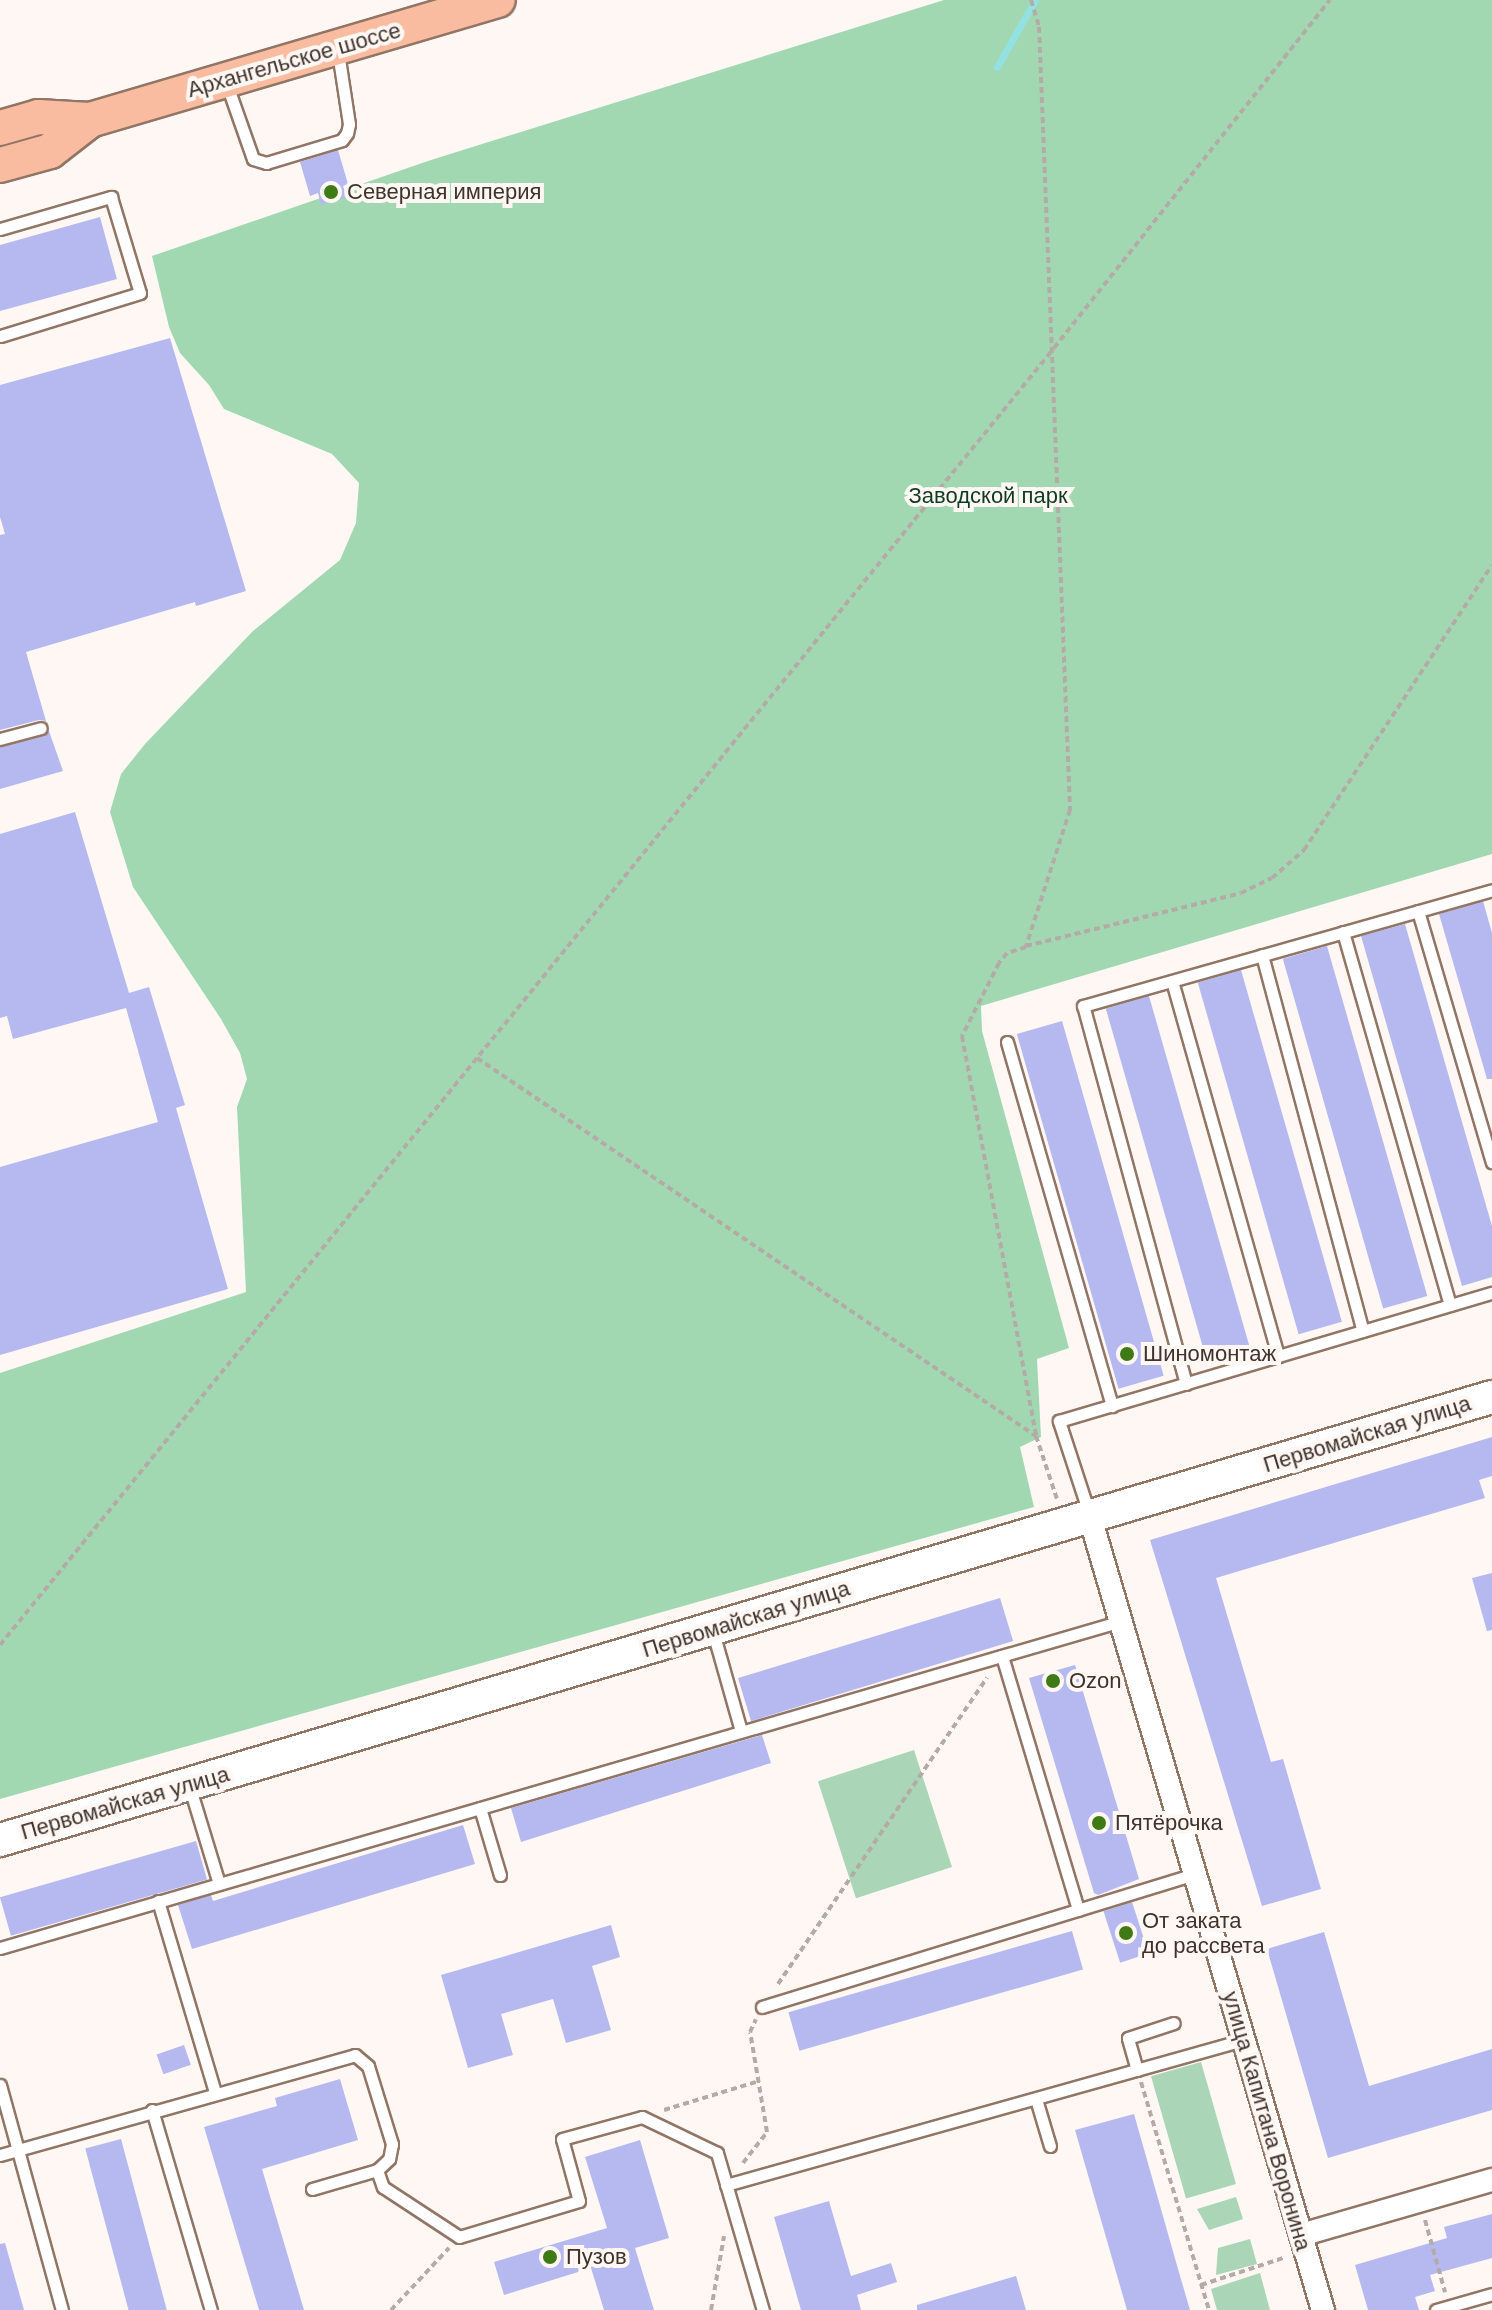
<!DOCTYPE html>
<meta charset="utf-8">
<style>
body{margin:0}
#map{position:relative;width:1492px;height:2310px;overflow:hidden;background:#fef7f4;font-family:Arial,sans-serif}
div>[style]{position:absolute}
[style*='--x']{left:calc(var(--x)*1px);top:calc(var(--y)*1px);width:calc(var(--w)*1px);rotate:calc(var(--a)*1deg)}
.green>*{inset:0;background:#aad5b6;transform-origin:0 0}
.forest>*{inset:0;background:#a1d8b2}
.stream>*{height:7px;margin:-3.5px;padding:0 3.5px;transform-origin:3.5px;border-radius:3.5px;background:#93e1e1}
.building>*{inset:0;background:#b6b9ef;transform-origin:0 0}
.path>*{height:4px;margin-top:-2px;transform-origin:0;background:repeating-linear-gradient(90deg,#b4aba7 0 6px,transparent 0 10px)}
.roads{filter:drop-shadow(2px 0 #917565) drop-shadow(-2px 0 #917565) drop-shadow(0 2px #917565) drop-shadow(0 -2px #917565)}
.lane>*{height:11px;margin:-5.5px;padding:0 5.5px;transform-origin:5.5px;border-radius:5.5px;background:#fff}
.street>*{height:22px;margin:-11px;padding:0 11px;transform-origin:11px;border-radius:11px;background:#fff}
.secondary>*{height:32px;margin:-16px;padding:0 16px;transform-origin:16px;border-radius:16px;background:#fff}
.primary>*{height:34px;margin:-17px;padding:0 17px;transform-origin:17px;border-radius:17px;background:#f9bca0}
.dots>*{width:22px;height:22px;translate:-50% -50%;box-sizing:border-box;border:4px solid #fef7f4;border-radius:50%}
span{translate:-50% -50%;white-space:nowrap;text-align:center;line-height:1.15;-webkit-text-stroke:8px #fef7f4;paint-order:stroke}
.street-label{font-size:22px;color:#3f332c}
.poi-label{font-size:22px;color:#3f332c}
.left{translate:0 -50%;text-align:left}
.park-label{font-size:22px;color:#103a21}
</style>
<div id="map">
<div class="green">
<i style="left:914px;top:1750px;width:123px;height:101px;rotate:72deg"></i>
<i style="left:1201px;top:2062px;width:127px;height:52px;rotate:74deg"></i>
<i style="clip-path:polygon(1236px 2197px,1243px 2219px,1209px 2230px,1197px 2209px)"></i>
<i style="clip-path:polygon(1250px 2239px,1257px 2264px,1216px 2275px,1218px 2248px)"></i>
<i style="clip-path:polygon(1260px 2273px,1270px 2310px,1217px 2310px,1211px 2289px)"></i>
</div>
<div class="forest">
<i style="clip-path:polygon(944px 0,1492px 0,1492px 854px,981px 1006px,982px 1031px,1069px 1348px,1037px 1359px,1041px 1437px,1020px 1447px,1034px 1507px,0 1799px,0 1373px,246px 1292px,237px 1107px,247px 1079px,240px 1053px,221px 1019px,133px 887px,110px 812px,121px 774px,145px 744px,253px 631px,340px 560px,356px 523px,359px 483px,332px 454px,224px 409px,209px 385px,180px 353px,169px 327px,152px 256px,431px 160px)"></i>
</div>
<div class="stream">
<i style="--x:997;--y:67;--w:77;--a:-60.4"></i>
</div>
<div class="building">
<i style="clip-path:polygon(338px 150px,348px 184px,343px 186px,347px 197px,321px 205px,318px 193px,310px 196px,300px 162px)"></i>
<i style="clip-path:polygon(100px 217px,117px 279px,0 311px,0 245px)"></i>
<i style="clip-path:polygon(170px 338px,246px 591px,196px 606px,195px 602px,26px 652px,46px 721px,39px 720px,0 730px,0 535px,5px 534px,0 517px,0 385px)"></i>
<i style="clip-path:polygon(49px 731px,63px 771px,0 789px,0 747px,43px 736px)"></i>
<i style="clip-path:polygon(75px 812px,129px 993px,149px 987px,185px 1105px,176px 1108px,228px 1289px,0 1355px,0 1167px,158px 1122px,126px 1008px,13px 1039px,7px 1016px,0 1018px,0 834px)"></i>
<i style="clip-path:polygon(1483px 901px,1492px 933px,1492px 1079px,1487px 1079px,1439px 914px)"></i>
<i style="clip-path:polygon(1405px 924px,1492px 1226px,1492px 1277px,1462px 1286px,1361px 936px)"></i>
<i style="left:1327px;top:946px;width:364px;height:46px;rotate:74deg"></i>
<i style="left:1241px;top:970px;width:366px;height:45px;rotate:74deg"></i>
<i style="left:1149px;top:996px;width:365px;height:45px;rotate:74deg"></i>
<i style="left:1062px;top:1021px;width:369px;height:47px;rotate:74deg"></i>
<i style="clip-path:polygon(1492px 1437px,1492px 1476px,1479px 1480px,1485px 1498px,1216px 1578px,1271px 1762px,1283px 1759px,1321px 1889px,1262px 1906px,1150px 1540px)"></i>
<i style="clip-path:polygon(1492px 1573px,1492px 1630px,1487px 1631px,1472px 1578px)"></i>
<i style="left:1000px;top:1598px;width:45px;height:274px;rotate:73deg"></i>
<i style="clip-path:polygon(1075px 1665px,1139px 1879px,1098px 1895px,1094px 1893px,1029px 1678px)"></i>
<i style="clip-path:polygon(762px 1735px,771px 1763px,521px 1842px,511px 1808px)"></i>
<i style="clip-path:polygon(463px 1825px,475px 1864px,192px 1949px,178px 1905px,211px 1895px,213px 1901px)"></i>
<i style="left:196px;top:1841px;width:40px;height:204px;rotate:74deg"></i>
<i style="left:1132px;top:1902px;width:54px;height:30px;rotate:72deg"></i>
<i style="clip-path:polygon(611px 1925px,620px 1957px,592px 1966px,611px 2030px,566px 2043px,553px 1999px,501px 2014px,513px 2055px,468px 2068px,441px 1975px)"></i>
<i style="left:1072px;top:1931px;width:40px;height:295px;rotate:74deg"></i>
<i style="clip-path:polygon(1324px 1932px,1369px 2086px,1492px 2049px,1492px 2110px,1328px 2158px,1267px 1949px)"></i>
<i style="left:184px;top:2045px;width:21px;height:29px;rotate:71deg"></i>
<i style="clip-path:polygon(340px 2079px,358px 2140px,262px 2169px,304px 2310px,259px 2310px,204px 2127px,277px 2106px,275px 2098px)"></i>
<i style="clip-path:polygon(1134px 2114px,1178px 2269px,1190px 2310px,1127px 2310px,1075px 2130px)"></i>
<i style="left:121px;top:2139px;width:177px;height:37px;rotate:75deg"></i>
<i style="clip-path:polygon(640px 2140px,669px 2238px,635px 2248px,654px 2310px,604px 2310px,591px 2268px,504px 2295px,494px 2262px,607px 2228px,585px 2157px)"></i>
<i style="clip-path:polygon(829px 2201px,851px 2276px,891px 2263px,897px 2282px,857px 2295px,861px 2310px,801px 2310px,774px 2217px)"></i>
<i style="clip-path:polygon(1492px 2214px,1492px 2258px,1430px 2275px,1435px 2291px,1415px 2297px,1419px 2310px,1368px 2310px,1355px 2265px,1447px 2238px,1444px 2227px)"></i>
<i style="clip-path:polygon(5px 2243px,24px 2310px,0 2310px,0 2244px)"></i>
<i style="clip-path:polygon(1016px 2276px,1026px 2310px,917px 2310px,917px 2305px)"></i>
</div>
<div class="path">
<i style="--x:1031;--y:0;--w:28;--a:73"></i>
<i style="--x:1039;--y:27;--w:784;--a:87.73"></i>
<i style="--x:1070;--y:810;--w:143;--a:107.9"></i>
<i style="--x:1026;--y:946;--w:221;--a:-13.8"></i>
<i style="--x:1241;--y:893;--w:34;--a:-26"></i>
<i style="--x:1272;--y:878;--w:43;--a:-41.2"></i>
<i style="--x:1304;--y:850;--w:341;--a:-56.6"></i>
<i style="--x:1026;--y:947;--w:20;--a:162"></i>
<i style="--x:1007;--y:953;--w:13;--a:129"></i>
<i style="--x:999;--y:963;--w:82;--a:116.9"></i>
<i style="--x:962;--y:1036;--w:407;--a:79.5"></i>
<i style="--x:1036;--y:1436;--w:66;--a:71.6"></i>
<i style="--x:477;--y:1058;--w:675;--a:34.07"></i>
<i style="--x:0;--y:1645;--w:1671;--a:-50.9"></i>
<i style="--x:1054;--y:348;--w:444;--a:-51.6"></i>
<i style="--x:778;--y:1984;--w:371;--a:-55.7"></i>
<i style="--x:1141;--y:2082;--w:238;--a:73.4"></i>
<i style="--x:664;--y:2110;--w:99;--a:-17"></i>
<i style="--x:743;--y:2163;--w:39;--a:-52"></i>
<i style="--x:767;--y:2132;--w:101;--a:-99.6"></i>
<i style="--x:750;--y:2032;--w:14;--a:-65"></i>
<i style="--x:1425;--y:2220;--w:75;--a:74.5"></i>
<i style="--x:1201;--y:2285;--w:89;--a:-18.2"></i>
<i style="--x:391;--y:2310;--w:85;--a:-46.9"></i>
<i style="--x:711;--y:2310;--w:75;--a:-80"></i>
</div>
<div class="roads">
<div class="lane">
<i style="--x:227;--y:85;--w:78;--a:70.6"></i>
<i style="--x:253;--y:159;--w:14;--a:17"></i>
<i style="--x:266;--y:163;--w:79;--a:-16.8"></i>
<i style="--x:342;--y:140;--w:9;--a:-54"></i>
<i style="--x:347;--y:133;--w:9;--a:-77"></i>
<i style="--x:349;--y:124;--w:73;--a:-98.7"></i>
<i style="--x:0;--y:229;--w:116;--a:-16.1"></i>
<i style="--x:111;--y:197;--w:100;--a:73.2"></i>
<i style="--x:140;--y:293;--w:146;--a:162.9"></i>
<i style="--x:0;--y:739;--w:42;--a:-15"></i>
<i style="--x:1418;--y:911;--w:262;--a:73.6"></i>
<i style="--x:1343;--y:932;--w:388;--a:74"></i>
<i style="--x:1262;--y:955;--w:389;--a:75"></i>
<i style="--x:1172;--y:981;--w:390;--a:74.2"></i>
<i style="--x:1007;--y:1042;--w:379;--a:73.9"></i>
<i style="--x:1186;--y:1384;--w:392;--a:-105.2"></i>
<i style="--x:1083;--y:1006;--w:425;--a:-15.8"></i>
<i style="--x:1089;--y:1513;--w:97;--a:-108.1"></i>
<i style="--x:1059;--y:1421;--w:452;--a:-16.5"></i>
<i style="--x:713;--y:1632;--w:103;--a:74.2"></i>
<i style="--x:1002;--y:1656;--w:265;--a:73.3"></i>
<i style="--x:189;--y:1785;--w:103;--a:73.1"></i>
<i style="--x:480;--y:1808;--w:70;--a:73.4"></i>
<i style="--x:158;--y:1901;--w:199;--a:73.4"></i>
<i style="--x:0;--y:1948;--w:1168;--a:-16.26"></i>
<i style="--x:762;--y:2007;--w:453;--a:-17.1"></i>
<i style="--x:1137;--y:2070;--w:33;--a:-106"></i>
<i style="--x:1128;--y:2038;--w:48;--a:-18.1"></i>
<i style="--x:0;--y:2085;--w:233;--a:74.6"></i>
<i style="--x:1036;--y:2099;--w:49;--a:73.4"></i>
<i style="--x:152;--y:2110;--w:209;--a:73.6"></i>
<i style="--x:0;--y:2155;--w:369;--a:-15.7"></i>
<i style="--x:355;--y:2055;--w:17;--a:40"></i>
<i style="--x:368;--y:2066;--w:82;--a:72.9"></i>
<i style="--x:392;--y:2144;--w:15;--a:101"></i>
<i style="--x:389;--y:2159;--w:16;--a:137"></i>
<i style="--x:726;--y:2185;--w:537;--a:-15.67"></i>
<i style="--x:312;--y:2189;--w:68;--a:-16.3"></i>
<i style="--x:377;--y:2170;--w:18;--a:71"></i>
<i style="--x:383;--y:2187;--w:91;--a:33.3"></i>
<i style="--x:459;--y:2237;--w:125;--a:-16.7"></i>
<i style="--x:579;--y:2201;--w:64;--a:-105.3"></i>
<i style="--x:562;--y:2139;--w:83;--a:-15.4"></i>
<i style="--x:642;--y:2117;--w:83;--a:25.6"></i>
<i style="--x:717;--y:2153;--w:164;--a:73.7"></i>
<i style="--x:1436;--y:2310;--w:58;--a:-15.9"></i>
</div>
<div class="street">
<i style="--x:1090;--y:1517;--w:827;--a:73.63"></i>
<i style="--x:1301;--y:2235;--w:199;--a:-16.1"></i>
</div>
<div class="secondary">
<i style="--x:0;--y:1840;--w:1556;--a:-16.54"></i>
</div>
<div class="primary">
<i style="--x:0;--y:128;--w:40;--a:-16"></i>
<i style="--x:38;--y:117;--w:52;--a:3.3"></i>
<i style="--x:90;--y:120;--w:425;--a:-16.4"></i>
<i style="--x:0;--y:165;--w:52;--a:-15.6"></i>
<i style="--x:50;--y:151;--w:51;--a:-37.8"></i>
</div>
</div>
<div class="dots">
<i style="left:331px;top:192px;background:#3f7a14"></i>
<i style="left:1127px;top:1354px;background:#3f7a14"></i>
<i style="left:1053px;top:1681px;background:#3f7a14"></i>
<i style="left:1099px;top:1823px;background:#3f7a14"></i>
<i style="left:1126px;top:1933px;background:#3f7a14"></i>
<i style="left:550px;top:2257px;background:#3f7a14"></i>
</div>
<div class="street-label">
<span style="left:294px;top:60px;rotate:-16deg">Архангельское шоссе</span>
<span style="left:1367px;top:1434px;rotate:-17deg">Первомайская улица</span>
<span style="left:746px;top:1619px;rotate:-17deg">Первомайская улица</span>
<span style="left:125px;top:1803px;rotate:-16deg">Первомайская улица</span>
<span style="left:1267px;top:2121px;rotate:74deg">улица Капитана Воронина</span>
</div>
<div class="poi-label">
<span class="left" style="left:347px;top:192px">Северная империя</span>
<span class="left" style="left:1143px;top:1354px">Шиномонтаж</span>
<span class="left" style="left:1069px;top:1681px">Ozon</span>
<span class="left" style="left:1115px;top:1823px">Пятёрочка</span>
<span class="left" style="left:1142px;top:1933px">От заката<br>до рассвета</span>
<span class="left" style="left:566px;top:2257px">Пузов</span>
</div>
<div class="park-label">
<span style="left:988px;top:496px">Заводской парк</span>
</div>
</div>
